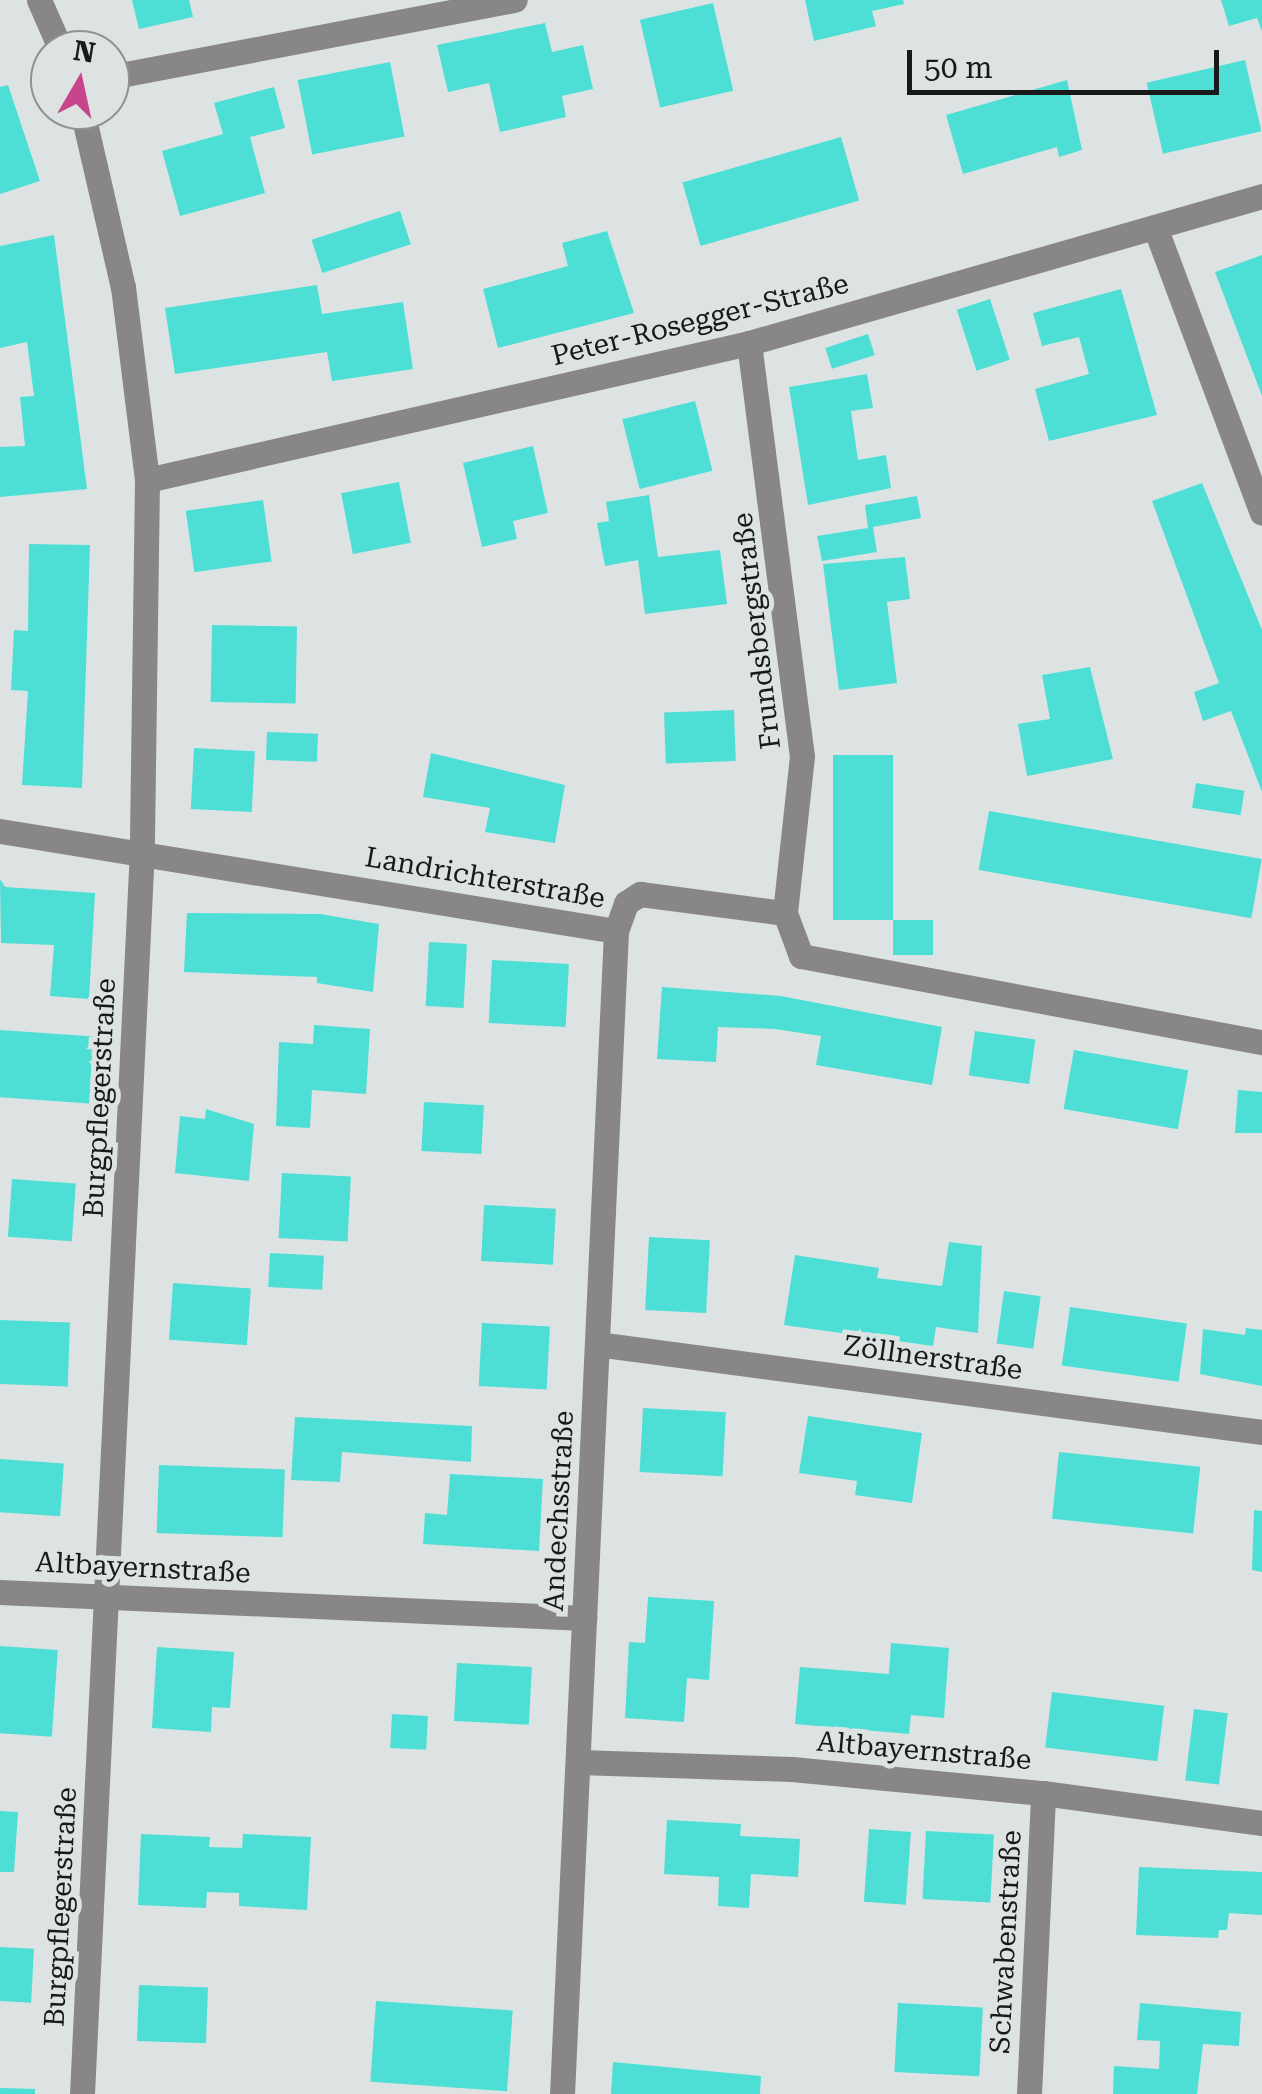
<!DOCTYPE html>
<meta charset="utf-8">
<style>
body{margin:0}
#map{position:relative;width:1262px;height:2094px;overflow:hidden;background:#dde3e2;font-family:"Roboto Serif",serif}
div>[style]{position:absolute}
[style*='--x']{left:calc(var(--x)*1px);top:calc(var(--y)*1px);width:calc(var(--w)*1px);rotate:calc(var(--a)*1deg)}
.building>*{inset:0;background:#4ddfd6;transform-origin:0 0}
.minor>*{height:25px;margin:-12.5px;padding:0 12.5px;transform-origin:12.5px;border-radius:12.5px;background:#898687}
span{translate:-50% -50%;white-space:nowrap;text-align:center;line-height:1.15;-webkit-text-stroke:10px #dde3e2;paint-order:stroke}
.street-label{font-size:28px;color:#171a19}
.north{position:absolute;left:30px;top:30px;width:100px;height:100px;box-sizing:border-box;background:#dde3e2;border:2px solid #8e9392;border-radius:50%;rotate:9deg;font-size:28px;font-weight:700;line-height:40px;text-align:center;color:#171a19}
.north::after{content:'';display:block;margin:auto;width:35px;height:45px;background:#c7458c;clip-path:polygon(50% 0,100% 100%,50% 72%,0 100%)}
.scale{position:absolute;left:907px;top:50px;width:312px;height:45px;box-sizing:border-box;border:5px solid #171a19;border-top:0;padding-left:12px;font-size:30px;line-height:35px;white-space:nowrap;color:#171a19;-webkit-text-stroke:8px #dde3e2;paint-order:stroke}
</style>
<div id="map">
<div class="building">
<i style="clip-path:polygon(132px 0,189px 0,193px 17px,139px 29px)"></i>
<i style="clip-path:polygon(805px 0,903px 0,904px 4px,872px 11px,876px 26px,814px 41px)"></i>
<i style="clip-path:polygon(1221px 0,1262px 0,1262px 31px,1257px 18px,1229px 26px)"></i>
<i style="left:713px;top:3px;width:90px;height:75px;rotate:77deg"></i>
<i style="clip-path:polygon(545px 23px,552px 52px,583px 45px,593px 89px,562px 96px,566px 117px,500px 132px,489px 83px,448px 92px,437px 45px)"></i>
<i style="left:1245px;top:60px;width:73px;height:101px;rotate:77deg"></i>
<i style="left:390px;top:62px;width:76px;height:94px;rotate:79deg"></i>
<i style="clip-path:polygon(1067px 80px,1082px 150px,1059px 157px,1057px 147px,963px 174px,946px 115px)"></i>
<i style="clip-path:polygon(8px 85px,40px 181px,0 194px,0 87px)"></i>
<i style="clip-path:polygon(274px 87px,285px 128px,250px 137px,265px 193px,180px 216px,162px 151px,223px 134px,214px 103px)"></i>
<i style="left:841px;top:137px;width:66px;height:165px;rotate:74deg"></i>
<i style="left:400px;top:211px;width:35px;height:93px;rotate:72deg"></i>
<i style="clip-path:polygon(607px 231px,634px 313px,498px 348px,483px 289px,568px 266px,562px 243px)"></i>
<i style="clip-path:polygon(54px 235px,87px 489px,0 497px,0 447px,25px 446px,20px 397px,34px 396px,27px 342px,0 348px,0 246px)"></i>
<i style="clip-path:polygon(1262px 255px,1262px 396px,1215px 272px)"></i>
<i style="clip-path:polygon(317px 285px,322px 314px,403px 302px,413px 369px,332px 381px,327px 352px,175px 374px,165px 308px)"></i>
<i style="clip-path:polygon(1121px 289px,1157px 415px,1049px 441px,1035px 389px,1089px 374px,1079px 337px,1042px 346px,1033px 313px)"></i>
<i style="left:990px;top:299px;width:64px;height:35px;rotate:72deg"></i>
<i style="left:868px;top:334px;width:22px;height:45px;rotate:72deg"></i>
<i style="clip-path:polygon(867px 374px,873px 408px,851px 411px,858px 460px,886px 455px,891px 488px,808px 505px,789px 387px)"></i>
<i style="left:695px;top:401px;width:72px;height:75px;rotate:76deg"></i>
<i style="clip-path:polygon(533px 446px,548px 513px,513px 521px,517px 539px,482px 547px,463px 463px)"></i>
<i style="left:399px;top:482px;width:62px;height:59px;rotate:79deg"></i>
<i style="clip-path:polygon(1202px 483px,1262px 630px,1262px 792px,1231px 711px,1203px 721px,1194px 692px,1219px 683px,1152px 501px)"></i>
<i style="clip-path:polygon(649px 495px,658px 557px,720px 550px,727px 604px,645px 614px,638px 560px,605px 566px,597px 523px,609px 521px,606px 502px)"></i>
<i style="clip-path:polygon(917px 496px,921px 518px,873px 527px,877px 552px,822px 561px,817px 536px,868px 528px,865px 505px)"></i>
<i style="left:263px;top:500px;width:62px;height:78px;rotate:82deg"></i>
<i style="clip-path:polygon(29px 544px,90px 545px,82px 788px,22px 785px,28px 691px,11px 690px,14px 630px,28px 631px)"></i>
<i style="clip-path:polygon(905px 557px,910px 599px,887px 602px,897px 683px,839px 690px,823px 564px)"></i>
<i style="left:212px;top:625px;width:85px;height:77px;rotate:1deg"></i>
<i style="clip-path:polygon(1090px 667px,1113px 759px,1027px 776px,1018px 724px,1050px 719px,1042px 675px)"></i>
<i style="left:734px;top:710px;width:51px;height:70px;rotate:88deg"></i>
<i style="left:267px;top:732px;width:51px;height:28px;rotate:2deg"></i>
<i style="left:194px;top:748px;width:61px;height:61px;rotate:3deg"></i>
<i style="clip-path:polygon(431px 753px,565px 785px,555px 843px,485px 832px,490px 808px,423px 797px)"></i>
<i style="left:893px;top:755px;width:165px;height:60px;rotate:90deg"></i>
<i style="left:1196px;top:783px;width:49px;height:25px;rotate:9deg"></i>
<i style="left:989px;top:811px;width:277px;height:60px;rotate:10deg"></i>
<i style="clip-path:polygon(0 879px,5px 887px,95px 893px,89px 999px,50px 996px,54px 945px,1px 943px)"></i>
<i style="clip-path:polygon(187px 913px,320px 914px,379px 924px,373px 992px,317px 983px,317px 977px,184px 972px)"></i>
<i style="left:893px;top:920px;width:40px;height:35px"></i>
<i style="left:429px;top:942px;width:38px;height:64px;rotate:3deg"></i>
<i style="left:492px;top:960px;width:77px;height:63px;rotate:3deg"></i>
<i style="clip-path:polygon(662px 987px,781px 996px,942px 1027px,932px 1085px,816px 1065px,821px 1036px,775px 1029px,718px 1027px,716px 1062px,657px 1059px)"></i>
<i style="clip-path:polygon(314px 1025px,370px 1029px,366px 1094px,312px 1090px,310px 1128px,276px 1126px,279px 1042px,313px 1044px)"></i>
<i style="left:0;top:1030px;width:94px;height:67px;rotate:4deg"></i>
<i style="left:975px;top:1031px;width:61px;height:45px;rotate:8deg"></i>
<i style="left:1074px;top:1050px;width:116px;height:60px;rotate:10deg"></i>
<i style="clip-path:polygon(1238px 1090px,1262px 1092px,1262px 1133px,1235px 1133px)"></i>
<i style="left:424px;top:1102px;width:60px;height:49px;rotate:3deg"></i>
<i style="clip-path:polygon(206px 1109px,254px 1124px,249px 1181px,175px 1173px,180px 1116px,205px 1119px)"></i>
<i style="left:282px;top:1173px;width:69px;height:65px;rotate:3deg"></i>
<i style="left:12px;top:1179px;width:64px;height:58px;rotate:4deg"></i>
<i style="left:484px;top:1205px;width:72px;height:56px;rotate:3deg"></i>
<i style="left:649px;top:1237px;width:61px;height:73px;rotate:3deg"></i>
<i style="clip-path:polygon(949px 1242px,982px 1246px,978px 1333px,936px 1327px,933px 1346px,784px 1325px,795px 1255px,879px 1268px,877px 1278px,942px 1286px)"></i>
<i style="left:270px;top:1253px;width:54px;height:34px;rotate:3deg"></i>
<i style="left:173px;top:1283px;width:78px;height:57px;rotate:4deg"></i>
<i style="left:1004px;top:1291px;width:37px;height:53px;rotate:8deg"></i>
<i style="left:1070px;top:1307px;width:118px;height:59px;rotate:8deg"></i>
<i style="left:0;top:1320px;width:70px;height:64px;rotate:2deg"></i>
<i style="left:482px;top:1323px;width:68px;height:63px;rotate:3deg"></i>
<i style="clip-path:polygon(1246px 1328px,1262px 1330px,1262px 1386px,1200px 1374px,1203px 1329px,1245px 1335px)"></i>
<i style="left:643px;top:1408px;width:83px;height:64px;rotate:3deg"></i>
<i style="clip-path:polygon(808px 1416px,922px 1433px,912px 1503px,855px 1495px,857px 1481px,799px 1473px)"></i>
<i style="clip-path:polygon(295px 1417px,472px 1426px,471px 1462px,342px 1452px,340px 1482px,291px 1480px)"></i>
<i style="left:1059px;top:1452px;width:142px;height:67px;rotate:6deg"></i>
<i style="left:0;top:1459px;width:64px;height:53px;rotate:4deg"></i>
<i style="left:159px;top:1465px;width:126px;height:68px;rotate:2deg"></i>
<i style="clip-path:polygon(450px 1474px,543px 1479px,539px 1551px,423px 1544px,425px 1513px,447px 1515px)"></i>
<i style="clip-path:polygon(1254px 1510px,1262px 1511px,1262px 1572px,1252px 1570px)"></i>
<i style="clip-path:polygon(648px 1597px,714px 1601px,709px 1680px,687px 1678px,684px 1722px,625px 1718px,629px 1642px,645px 1643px)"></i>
<i style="clip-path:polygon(891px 1643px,949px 1648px,944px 1718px,911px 1715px,909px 1734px,795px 1724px,800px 1667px,889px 1674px)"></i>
<i style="left:0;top:1646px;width:58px;height:87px;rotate:4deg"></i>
<i style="clip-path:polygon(157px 1647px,234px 1652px,230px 1708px,212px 1707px,211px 1732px,152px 1728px)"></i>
<i style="left:457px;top:1663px;width:75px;height:58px;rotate:3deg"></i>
<i style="left:1052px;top:1692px;width:113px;height:56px;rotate:7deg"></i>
<i style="left:1194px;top:1709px;width:34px;height:72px;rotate:7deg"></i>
<i style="left:392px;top:1714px;width:36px;height:34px;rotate:3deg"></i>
<i style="clip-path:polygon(0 1811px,18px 1812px,14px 1872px,0 1872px)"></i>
<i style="clip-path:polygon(667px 1820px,741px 1824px,740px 1836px,800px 1839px,798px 1877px,751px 1874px,749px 1908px,718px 1906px,719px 1877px,664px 1874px)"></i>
<i style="left:869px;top:1829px;width:42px;height:73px;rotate:4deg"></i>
<i style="left:926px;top:1831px;width:68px;height:68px;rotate:3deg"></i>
<i style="clip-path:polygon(141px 1834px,210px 1837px,209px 1847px,242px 1848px,243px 1834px,311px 1837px,307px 1910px,239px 1906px,239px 1893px,207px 1892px,206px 1908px,138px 1905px)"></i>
<i style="clip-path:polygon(1139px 1867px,1262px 1872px,1262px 1915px,1229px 1913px,1227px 1930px,1219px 1930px,1218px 1938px,1136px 1935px)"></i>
<i style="left:0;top:1947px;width:34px;height:54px;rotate:3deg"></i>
<i style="left:139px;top:1985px;width:69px;height:56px;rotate:2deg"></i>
<i style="left:376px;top:2001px;width:137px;height:81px;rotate:4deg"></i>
<i style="left:898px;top:2003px;width:85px;height:69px;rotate:3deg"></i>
<i style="clip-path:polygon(1140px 2003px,1241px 2012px,1239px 2046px,1203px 2044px,1197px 2094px,1113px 2094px,1114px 2066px,1159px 2069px,1160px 2041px,1137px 2040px)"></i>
<i style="clip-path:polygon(613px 2062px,761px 2076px,760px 2094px,611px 2094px)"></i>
<i style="clip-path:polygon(0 2088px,35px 2089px,35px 2094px,0 2094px)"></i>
</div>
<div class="minor">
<i style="--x:39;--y:0;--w:55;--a:66.3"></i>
<i style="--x:110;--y:77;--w:412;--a:-10.8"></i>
<i style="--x:82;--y:110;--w:182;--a:77"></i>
<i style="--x:123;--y:287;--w:194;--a:82.9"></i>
<i style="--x:147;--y:480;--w:369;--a:90.8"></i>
<i style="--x:142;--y:849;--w:1246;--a:92.76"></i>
<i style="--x:1155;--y:227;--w:305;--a:69.5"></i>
<i style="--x:749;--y:343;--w:416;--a:82.7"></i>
<i style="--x:802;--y:756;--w:158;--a:96.2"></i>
<i style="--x:147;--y:480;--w:617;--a:-12.82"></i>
<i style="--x:749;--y:343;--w:534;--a:-15.99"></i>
<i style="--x:0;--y:831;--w:624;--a:9.22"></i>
<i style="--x:616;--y:931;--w:30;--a:-70"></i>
<i style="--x:626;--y:903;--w:17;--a:-33"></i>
<i style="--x:640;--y:894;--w:146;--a:7.5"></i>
<i style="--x:785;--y:913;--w:46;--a:69.6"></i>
<i style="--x:801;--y:956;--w:469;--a:10.6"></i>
<i style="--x:597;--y:1344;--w:671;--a:7.54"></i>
<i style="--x:0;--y:1592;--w:585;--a:2.55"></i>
<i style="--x:579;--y:1762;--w:213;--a:1.9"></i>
<i style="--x:792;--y:1769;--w:252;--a:5.5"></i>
<i style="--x:1043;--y:1793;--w:221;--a:7.8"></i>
<i style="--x:562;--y:2094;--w:1164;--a:-87.34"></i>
<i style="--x:1029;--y:2094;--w:301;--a:-87.3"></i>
</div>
<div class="street-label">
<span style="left:700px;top:320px;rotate:-14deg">Peter-Rosegger-Straße</span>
<span style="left:757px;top:631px;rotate:-97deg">Frundsbergstraße</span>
<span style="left:485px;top:878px;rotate:10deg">Landrichterstraße</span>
<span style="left:100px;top:1098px;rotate:-87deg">Burgpflegerstraße</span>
<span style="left:933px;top:1358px;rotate:8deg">Zöllnerstraße</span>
<span style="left:559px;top:1511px;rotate:-87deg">Andechsstraße</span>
<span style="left:143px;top:1568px;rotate:3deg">Altbayernstraße</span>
<span style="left:924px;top:1751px;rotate:5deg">Altbayernstraße</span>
<span style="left:61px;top:1907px;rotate:-87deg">Burgpflegerstraße</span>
<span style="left:1006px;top:1942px;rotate:-87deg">Schwabenstraße</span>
</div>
<div class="north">N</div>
<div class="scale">50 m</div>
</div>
